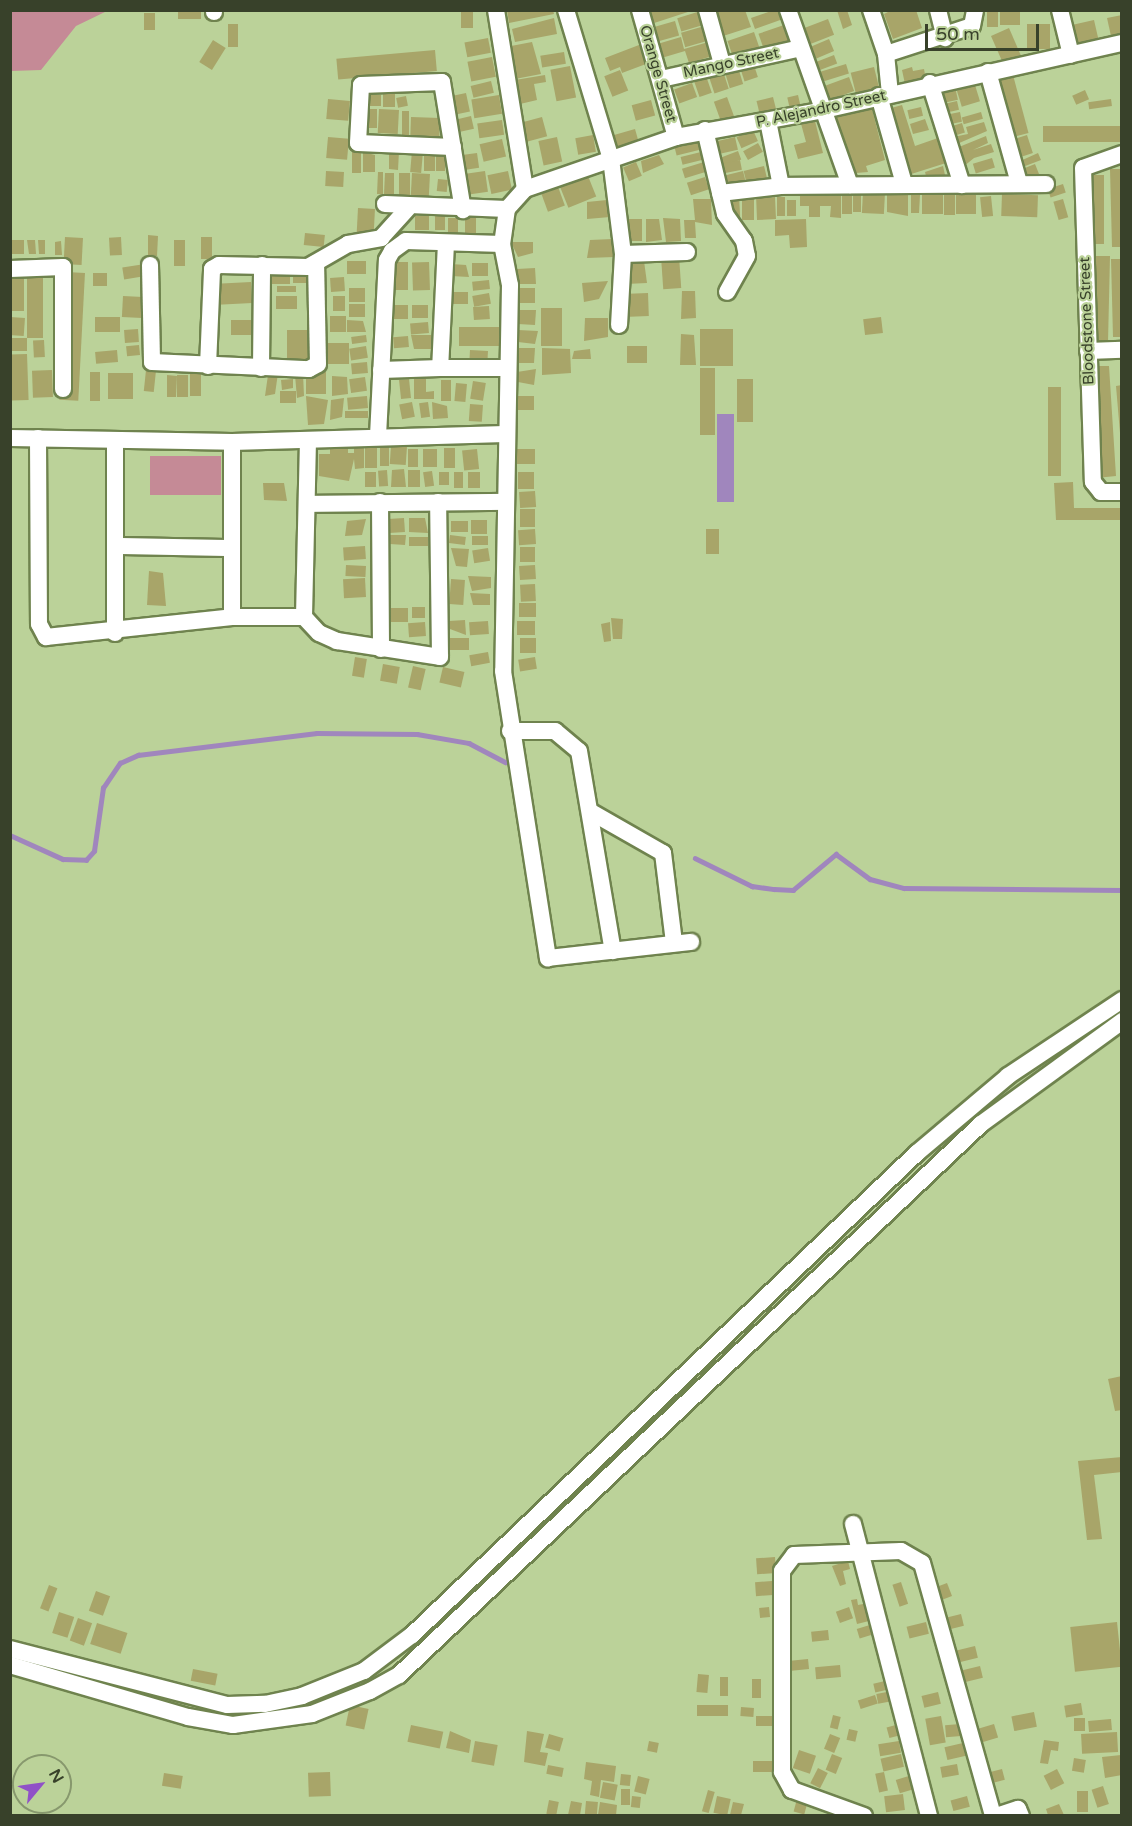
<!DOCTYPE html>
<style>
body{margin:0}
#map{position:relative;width:1132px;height:1826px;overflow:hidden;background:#bbd299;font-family:"Varela Round",sans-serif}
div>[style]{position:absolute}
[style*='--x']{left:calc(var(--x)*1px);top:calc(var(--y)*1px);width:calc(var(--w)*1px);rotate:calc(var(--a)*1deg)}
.green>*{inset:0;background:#c58a96;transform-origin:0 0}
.water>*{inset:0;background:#a086bd;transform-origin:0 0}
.stream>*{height:4.5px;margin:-2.25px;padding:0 2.25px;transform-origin:2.25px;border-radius:2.25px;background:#a086bd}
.building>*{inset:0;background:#a8a569;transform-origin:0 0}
.roads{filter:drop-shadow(2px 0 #6f834e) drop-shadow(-2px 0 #6f834e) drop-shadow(0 2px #6f834e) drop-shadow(0 -2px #6f834e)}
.minor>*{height:16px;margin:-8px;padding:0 8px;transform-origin:8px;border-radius:8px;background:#fff}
span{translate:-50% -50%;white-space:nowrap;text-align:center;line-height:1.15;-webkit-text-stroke:4.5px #bbd299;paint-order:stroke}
.street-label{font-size:15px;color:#38412a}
.frame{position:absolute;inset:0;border:12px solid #38412a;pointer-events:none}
.north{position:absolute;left:12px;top:1754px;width:60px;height:60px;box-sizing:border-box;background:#bbd299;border:2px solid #87986d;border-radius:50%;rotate:61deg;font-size:16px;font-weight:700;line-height:24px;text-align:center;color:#38412a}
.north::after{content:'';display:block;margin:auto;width:21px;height:27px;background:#9051c7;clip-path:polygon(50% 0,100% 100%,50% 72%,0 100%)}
.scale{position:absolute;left:925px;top:24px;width:114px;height:27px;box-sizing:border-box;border:3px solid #38412a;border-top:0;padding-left:8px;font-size:18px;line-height:21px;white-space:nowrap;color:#38412a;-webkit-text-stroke:4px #bbd299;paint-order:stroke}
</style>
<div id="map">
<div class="green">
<i style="clip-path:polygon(10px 11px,11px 10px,107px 11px,76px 26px,41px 70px,11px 71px)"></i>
<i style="left:221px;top:456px;width:39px;height:71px;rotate:90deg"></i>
</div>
<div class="water">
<i style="left:717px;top:414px;width:17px;height:88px"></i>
</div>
<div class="stream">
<i style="--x:10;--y:835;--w:58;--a:24.4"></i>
<i style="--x:63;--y:859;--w:23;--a:2"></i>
<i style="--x:86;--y:860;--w:12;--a:-48"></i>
<i style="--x:94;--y:851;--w:64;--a:-81.9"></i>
<i style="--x:103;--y:788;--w:30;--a:-56"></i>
<i style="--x:120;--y:763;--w:20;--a:-24"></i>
<i style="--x:138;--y:755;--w:180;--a:-7"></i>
<i style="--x:317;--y:733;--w:100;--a:0.6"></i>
<i style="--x:417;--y:734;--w:53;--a:9.8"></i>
<i style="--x:469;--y:743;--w:41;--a:27.8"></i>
<i style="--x:695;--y:858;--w:64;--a:26.2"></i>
<i style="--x:752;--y:886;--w:22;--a:8"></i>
<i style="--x:774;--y:889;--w:19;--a:3"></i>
<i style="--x:793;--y:890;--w:56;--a:-39.9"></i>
<i style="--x:836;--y:854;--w:42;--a:36.3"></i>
<i style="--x:870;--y:879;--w:35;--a:15"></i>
<i style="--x:904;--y:888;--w:218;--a:0.5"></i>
</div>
<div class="building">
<i style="left:178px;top:10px;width:23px;height:9px"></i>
<i style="left:461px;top:10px;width:12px;height:18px"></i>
<i style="clip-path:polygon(507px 10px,553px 10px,554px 14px,509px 23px)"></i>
<i style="clip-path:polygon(647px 10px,691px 10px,691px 11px,648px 25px)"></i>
<i style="left:704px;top:10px;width:14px;height:28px;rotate:73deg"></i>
<i style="clip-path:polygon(711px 10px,745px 10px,751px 27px,720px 37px)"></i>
<i style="clip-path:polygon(774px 10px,781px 10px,783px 19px,755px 29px,751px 18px)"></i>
<i style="clip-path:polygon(837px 10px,847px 10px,852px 25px,843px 29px)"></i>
<i style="clip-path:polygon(892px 10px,916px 10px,922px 28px,893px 39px,884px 14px)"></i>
<i style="left:987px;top:10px;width:11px;height:17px"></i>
<i style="left:1000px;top:10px;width:20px;height:15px"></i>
<i style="left:144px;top:13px;width:11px;height:17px"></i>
<i style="clip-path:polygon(1122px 15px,1122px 33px,1111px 36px,1107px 18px)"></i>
<i style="clip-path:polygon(554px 18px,557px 34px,515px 42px,512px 29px)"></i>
<i style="left:828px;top:19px;width:17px;height:26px;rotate:69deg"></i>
<i style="left:1094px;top:20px;width:22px;height:25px;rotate:77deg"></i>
<i style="left:675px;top:21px;width:15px;height:27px;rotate:74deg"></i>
<i style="left:228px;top:24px;width:10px;height:23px"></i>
<i style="left:1027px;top:24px;width:23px;height:25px"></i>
<i style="left:708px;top:25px;width:15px;height:28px;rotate:74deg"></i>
<i style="left:784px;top:25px;width:21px;height:27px;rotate:71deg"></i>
<i style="clip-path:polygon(1009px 28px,1022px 58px,1002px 61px,991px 36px)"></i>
<i style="left:754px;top:32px;width:21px;height:28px;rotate:71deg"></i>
<i style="clip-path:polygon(681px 37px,684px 49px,712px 41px,716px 55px,689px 63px,685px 51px,658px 59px,654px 45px)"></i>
<i style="left:488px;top:38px;width:15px;height:24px;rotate:79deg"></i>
<i style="left:829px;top:39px;width:13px;height:23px;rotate:67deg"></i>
<i style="left:213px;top:40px;width:15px;height:26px;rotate:32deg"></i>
<i style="clip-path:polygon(532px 42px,541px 74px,515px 79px,511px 46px)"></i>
<i style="clip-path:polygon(639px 45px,646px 64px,622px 73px,620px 67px,610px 71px,605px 58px)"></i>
<i style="left:435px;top:50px;width:21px;height:99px;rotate:85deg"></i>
<i style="left:564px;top:52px;width:12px;height:24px;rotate:81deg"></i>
<i style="left:834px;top:55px;width:9px;height:22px;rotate:69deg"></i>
<i style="left:492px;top:57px;width:20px;height:25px;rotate:79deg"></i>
<i style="left:752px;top:59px;width:19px;height:14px;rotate:72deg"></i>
<i style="left:737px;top:64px;width:21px;height:14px;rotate:73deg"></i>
<i style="left:846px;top:64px;width:10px;height:32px;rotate:73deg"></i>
<i style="left:721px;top:65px;width:25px;height:15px;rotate:72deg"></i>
<i style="left:570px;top:66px;width:32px;height:20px;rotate:79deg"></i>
<i style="left:874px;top:67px;width:21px;height:24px;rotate:76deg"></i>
<i style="clip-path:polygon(912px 67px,913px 71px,924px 69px,926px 80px,905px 84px,902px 70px)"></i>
<i style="left:620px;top:70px;width:22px;height:17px;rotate:68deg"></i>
<i style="left:704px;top:70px;width:24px;height:13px;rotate:71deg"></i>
<i style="clip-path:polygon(545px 75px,546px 82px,534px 84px,537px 100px,520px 104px,515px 80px)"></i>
<i style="left:1013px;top:75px;width:60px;height:22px;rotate:75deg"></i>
<i style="left:849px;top:77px;width:15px;height:29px;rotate:70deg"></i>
<i style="left:491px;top:81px;width:12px;height:21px;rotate:76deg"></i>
<i style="left:692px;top:83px;width:15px;height:19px;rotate:70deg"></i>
<i style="left:975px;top:85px;width:17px;height:19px;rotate:73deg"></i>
<i style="left:955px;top:87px;width:13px;height:22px;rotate:77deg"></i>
<i style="left:1085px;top:90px;width:10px;height:14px;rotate:66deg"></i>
<i style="left:383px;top:92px;width:12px;height:15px"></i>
<i style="left:466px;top:93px;width:19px;height:17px;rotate:78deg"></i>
<i style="left:370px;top:95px;width:11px;height:11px"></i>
<i style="left:499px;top:95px;width:19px;height:28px;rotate:81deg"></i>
<i style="left:798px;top:95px;width:13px;height:11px;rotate:77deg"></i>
<i style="left:406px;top:96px;width:10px;height:10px;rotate:79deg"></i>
<i style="left:727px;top:97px;width:23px;height:14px;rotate:70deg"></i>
<i style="left:773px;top:97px;width:16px;height:17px;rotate:76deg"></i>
<i style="left:328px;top:99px;width:22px;height:20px;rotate:5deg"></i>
<i style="left:1111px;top:99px;width:7px;height:23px;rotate:82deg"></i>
<i style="left:651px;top:100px;width:16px;height:20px;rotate:75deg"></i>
<i style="clip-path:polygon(870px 101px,885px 160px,866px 166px,868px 172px,856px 173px,851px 171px,829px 116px)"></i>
<i style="left:957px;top:101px;width:9px;height:18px;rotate:77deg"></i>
<i style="clip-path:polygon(902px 105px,915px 146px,938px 138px,946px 163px,905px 176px,884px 110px)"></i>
<i style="left:921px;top:107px;width:9px;height:14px;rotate:77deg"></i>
<i style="left:368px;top:109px;width:9px;height:19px"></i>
<i style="left:379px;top:109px;width:20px;height:24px;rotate:3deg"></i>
<i style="left:402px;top:111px;width:7px;height:24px"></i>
<i style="left:960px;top:112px;width:10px;height:19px;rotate:79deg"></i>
<i style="left:981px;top:112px;width:7px;height:20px;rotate:74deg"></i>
<i style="left:471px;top:116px;width:13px;height:14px;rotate:77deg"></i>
<i style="left:411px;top:117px;width:29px;height:21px;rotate:2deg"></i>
<i style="left:542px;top:117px;width:20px;height:23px;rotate:75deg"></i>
<i style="clip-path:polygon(814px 117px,823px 153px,798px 159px,794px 145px,806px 142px,800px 120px)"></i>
<i style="clip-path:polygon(925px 119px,929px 130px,913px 134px,910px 124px)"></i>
<i style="left:502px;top:120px;width:15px;height:25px;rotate:82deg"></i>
<i style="clip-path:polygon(984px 122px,987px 131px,950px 147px,948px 138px,968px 134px,966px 127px)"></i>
<i style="left:962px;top:123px;width:10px;height:18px;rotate:73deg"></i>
<i style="left:1122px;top:126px;width:16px;height:79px;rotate:90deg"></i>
<i style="left:635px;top:129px;width:15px;height:29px;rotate:74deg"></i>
<i style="left:753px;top:130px;width:12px;height:18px;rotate:66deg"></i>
<i style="left:593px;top:135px;width:17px;height:18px;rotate:80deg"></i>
<i style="left:1027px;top:135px;width:19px;height:18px;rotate:72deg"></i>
<i style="clip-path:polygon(986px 136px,988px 143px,973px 150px,991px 144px,994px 152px,974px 158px,958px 171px,959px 147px)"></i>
<i style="left:328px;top:137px;width:21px;height:21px;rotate:5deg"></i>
<i style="left:557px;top:137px;width:25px;height:19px;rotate:78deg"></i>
<i style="left:735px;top:137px;width:13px;height:23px;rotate:77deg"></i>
<i style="left:697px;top:138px;width:12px;height:24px;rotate:76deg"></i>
<i style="left:502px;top:139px;width:18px;height:23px;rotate:77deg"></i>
<i style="left:758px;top:143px;width:10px;height:17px;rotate:61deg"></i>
<i style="left:352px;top:151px;width:9px;height:22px"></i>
<i style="clip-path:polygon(389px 151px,399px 151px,398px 170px,389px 169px)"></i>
<i style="left:412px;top:151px;width:11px;height:21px;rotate:5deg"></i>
<i style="left:738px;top:151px;width:9px;height:23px;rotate:69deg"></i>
<i style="clip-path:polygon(363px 152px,375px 155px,375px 172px,363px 172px)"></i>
<i style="left:701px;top:152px;width:8px;height:21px;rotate:76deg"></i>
<i style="left:424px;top:153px;width:11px;height:18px"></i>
<i style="left:477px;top:153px;width:15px;height:15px;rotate:82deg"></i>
<i style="clip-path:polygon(1038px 153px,1041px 160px,1020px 168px,1018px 162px)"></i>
<i style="left:436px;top:154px;width:9px;height:17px"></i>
<i style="clip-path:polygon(659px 155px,664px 164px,643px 173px,641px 161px)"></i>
<i style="left:992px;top:158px;width:10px;height:20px;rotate:73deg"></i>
<i style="left:740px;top:160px;width:10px;height:22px;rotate:79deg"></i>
<i style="left:636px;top:162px;width:15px;height:14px;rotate:67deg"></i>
<i style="left:704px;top:162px;width:10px;height:23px;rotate:73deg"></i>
<i style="left:1035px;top:164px;width:11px;height:19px;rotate:68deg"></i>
<i style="left:764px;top:166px;width:12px;height:21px;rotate:76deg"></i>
<i style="clip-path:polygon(943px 166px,945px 175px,927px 180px,925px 172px)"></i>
<i style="clip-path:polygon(1110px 169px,1122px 169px,1122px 247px,1112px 247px)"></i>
<i style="left:326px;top:171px;width:18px;height:15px;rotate:3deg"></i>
<i style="left:485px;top:171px;width:21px;height:21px;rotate:82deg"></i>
<i style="left:508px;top:171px;width:19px;height:21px;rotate:78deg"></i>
<i style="left:743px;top:171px;width:12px;height:21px;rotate:76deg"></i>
<i style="clip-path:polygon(378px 172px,383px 172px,383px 194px,377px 194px)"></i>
<i style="clip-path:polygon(385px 173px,394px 173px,394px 195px,384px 194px)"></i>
<i style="left:399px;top:173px;width:11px;height:26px"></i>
<i style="left:412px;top:173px;width:18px;height:29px;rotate:3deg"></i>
<i style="left:1091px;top:175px;width:13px;height:69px"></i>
<i style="left:588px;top:176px;width:22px;height:30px;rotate:68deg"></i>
<i style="left:705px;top:177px;width:13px;height:19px;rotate:72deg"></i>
<i style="left:438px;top:179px;width:10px;height:12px;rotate:6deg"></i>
<i style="left:557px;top:184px;width:23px;height:18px;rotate:70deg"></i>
<i style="left:1063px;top:184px;width:9px;height:16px;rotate:72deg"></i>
<i style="left:863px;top:192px;width:22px;height:21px;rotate:3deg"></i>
<i style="clip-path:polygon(766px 193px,767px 198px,775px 197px,776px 219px,757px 220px,756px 194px)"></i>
<i style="clip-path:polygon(887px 193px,908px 194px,908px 216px,887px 212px)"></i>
<i style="left:842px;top:194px;width:10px;height:20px"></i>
<i style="clip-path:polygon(911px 194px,920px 195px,919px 213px,911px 213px)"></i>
<i style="left:922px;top:194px;width:21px;height:20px"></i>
<i style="left:944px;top:194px;width:11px;height:21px"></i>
<i style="left:1002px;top:194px;width:36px;height:22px;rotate:2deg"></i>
<i style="left:739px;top:195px;width:22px;height:12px;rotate:87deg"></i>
<i style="clip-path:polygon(800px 195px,841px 195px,841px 218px,830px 217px,831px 206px,820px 206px,820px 217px,809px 217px,809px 206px,800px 206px)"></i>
<i style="left:853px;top:195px;width:8px;height:17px"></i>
<i style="left:956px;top:195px;width:20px;height:19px"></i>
<i style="left:991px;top:196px;width:20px;height:11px;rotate:84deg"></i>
<i style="left:742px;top:197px;width:12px;height:23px"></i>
<i style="left:777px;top:197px;width:8px;height:19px"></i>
<i style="clip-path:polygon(693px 199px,711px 199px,712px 225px,695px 222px,696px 238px,685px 238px,684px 220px,695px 220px)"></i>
<i style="left:1063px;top:199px;width:19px;height:10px;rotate:74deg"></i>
<i style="clip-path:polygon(607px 200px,610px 217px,587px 219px,587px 202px)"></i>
<i style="left:787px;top:200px;width:9px;height:16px"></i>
<i style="left:358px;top:208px;width:17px;height:27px;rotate:3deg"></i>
<i style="left:415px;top:216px;width:14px;height:14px"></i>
<i style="left:435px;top:216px;width:10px;height:14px"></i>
<i style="left:465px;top:217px;width:11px;height:16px"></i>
<i style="left:448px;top:218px;width:10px;height:15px"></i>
<i style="clip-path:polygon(663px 218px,680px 219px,681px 241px,666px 242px)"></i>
<i style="left:628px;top:219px;width:14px;height:22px"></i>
<i style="clip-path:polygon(646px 219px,659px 219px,662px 240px,646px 242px)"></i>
<i style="clip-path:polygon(806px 219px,807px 247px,790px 248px,789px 235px,775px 236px,775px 220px)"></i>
<i style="left:305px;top:233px;width:20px;height:12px;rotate:6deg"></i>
<i style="clip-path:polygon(148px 235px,158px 236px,157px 256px,148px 255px)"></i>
<i style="left:65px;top:237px;width:18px;height:27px;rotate:3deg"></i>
<i style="left:121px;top:237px;width:18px;height:12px;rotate:87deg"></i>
<i style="left:201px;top:237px;width:11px;height:22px"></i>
<i style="clip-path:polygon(613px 239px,614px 257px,587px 258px,590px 240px)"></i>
<i style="left:24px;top:240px;width:14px;height:13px;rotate:90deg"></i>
<i style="clip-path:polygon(27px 240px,35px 240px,36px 254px,29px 254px)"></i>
<i style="clip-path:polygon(38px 240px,45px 240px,45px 254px,39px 254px)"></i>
<i style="left:174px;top:240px;width:11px;height:26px"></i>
<i style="clip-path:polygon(61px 241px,62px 255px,55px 255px,55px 242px)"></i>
<i style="clip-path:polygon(511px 242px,533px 242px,533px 253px,518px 257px)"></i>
<i style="left:679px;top:256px;width:32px;height:18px;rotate:86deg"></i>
<i style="clip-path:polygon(1086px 256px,1110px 256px,1108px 342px,1090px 342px)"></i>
<i style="clip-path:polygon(1111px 259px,1122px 259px,1122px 337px,1113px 337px)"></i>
<i style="left:347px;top:261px;width:19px;height:13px"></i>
<i style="clip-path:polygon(624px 261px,644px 261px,647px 283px,626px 284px)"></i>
<i style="left:391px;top:262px;width:17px;height:28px"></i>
<i style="left:429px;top:262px;width:28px;height:17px;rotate:88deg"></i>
<i style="left:488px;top:263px;width:13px;height:16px;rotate:90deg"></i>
<i style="left:145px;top:264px;width:12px;height:23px;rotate:81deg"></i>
<i style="clip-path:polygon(451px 264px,466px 265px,469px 277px,451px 276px)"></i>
<i style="clip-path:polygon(535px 268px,536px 284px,516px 284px,517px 269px)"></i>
<i style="left:66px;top:272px;width:19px;height:128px;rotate:3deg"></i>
<i style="left:268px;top:272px;width:22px;height:12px"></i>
<i style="left:293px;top:272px;width:20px;height:11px"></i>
<i style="left:93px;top:273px;width:14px;height:13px"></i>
<i style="left:10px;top:275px;width:14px;height:36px"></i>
<i style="left:27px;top:277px;width:16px;height:61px"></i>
<i style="left:344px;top:277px;width:14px;height:14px;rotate:86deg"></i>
<i style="left:489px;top:280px;width:9px;height:17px;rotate:84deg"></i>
<i style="clip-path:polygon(608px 281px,599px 299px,584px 302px,582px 283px)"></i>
<i style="left:251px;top:282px;width:21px;height:39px;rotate:87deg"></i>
<i style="left:277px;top:286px;width:19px;height:6px"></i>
<i style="left:349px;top:288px;width:16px;height:14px"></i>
<i style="left:535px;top:288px;width:15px;height:17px;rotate:90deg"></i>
<i style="clip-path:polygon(682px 291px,695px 291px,696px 318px,681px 319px)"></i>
<i style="left:468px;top:292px;width:12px;height:18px;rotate:90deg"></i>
<i style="left:489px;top:293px;width:11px;height:17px;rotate:80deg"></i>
<i style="left:648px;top:293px;width:23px;height:19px;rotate:88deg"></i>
<i style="left:123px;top:296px;width:20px;height:21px;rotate:3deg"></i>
<i style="left:297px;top:296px;width:13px;height:21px;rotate:90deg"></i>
<i style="left:333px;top:296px;width:12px;height:15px"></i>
<i style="left:349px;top:304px;width:16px;height:13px"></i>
<i style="left:393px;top:305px;width:15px;height:14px"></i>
<i style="left:412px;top:305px;width:16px;height:13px"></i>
<i style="left:489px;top:306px;width:13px;height:16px;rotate:86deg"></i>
<i style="left:541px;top:308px;width:21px;height:38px"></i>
<i style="clip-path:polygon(517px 310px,536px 310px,535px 325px,518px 324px)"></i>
<i style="left:330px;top:316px;width:16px;height:16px"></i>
<i style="left:10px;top:317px;width:15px;height:18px;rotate:4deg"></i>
<i style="left:95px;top:317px;width:25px;height:15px"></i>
<i style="left:881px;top:317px;width:16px;height:18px;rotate:83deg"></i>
<i style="clip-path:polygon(585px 318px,608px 318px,608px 337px,584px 341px)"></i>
<i style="left:231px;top:320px;width:25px;height:15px"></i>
<i style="clip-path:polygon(347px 320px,363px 321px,366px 332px,347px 332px)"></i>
<i style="left:428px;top:322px;width:11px;height:18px;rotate:85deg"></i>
<i style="left:459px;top:327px;width:41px;height:19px"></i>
<i style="left:138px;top:329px;width:13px;height:14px;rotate:86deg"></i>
<i style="left:700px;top:329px;width:33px;height:37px"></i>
<i style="left:287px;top:330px;width:22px;height:32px"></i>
<i style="clip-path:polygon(518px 330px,538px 331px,535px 344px,518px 342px)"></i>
<i style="clip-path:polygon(681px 334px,694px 335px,696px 365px,680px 365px)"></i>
<i style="left:366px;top:335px;width:7px;height:15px;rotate:82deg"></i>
<i style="clip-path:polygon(411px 335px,431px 335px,431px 349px,414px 349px)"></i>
<i style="left:408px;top:336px;width:11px;height:15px;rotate:85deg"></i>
<i style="left:27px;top:338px;width:13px;height:17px;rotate:90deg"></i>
<i style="left:44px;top:340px;width:17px;height:11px;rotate:87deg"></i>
<i style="left:324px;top:343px;width:25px;height:21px"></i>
<i style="left:139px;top:345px;width:10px;height:13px;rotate:84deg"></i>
<i style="left:366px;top:346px;width:12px;height:17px;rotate:81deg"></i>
<i style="left:627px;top:346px;width:20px;height:17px"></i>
<i style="clip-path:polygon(517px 348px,535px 348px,534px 363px,519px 363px)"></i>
<i style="clip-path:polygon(542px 348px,570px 349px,571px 373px,542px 375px)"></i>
<i style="clip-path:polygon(590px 349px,591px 359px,572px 359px,574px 351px)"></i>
<i style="left:117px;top:350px;width:12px;height:22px;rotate:85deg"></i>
<i style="left:470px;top:350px;width:18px;height:11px;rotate:3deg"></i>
<i style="left:27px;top:354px;width:46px;height:17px;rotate:88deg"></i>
<i style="left:367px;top:362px;width:11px;height:16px;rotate:85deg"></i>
<i style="clip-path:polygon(1095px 366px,1109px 366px,1116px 476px,1096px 478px,1095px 459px,1101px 459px,1100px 450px,1093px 450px)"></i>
<i style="left:700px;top:368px;width:15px;height:67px"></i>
<i style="clip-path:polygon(536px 369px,534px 385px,518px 382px,517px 372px)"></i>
<i style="left:52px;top:370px;width:27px;height:20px;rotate:88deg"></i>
<i style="left:146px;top:370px;width:10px;height:21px;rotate:6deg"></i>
<i style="left:90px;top:372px;width:10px;height:29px"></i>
<i style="left:326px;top:372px;width:22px;height:20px;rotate:90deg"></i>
<i style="left:108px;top:373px;width:25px;height:26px"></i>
<i style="left:190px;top:373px;width:11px;height:23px"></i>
<i style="clip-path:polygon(278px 373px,275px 394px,265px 396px,268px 375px)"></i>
<i style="clip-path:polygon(303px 374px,304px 396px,297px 398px,295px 375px)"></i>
<i style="clip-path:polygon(167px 375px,177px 376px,176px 397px,167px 397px)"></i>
<i style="left:177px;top:375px;width:11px;height:22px"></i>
<i style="clip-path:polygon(332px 376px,347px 377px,348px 394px,332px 396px)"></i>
<i style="left:365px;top:377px;width:14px;height:16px;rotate:82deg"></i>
<i style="clip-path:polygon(293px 379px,293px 388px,282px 390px,281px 380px)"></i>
<i style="left:409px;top:379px;width:19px;height:10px;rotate:84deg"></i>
<i style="clip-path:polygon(414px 379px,426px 379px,426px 392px,434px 391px,434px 399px,414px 399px)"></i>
<i style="left:737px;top:379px;width:16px;height:43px"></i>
<i style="left:441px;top:380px;width:10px;height:21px"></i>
<i style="left:473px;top:381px;width:13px;height:18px;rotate:9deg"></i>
<i style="left:456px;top:383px;width:11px;height:18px;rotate:5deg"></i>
<i style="clip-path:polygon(1122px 385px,1122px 433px,1120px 433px,1116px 386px)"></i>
<i style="left:1048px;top:387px;width:13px;height:89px"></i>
<i style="left:280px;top:391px;width:16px;height:12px"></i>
<i style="clip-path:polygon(306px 396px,328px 400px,324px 424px,308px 425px)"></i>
<i style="left:367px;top:396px;width:12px;height:20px;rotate:85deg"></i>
<i style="left:518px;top:396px;width:16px;height:14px"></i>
<i style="clip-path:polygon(344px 398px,342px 417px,330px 420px,331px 400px)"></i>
<i style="left:412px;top:402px;width:15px;height:13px;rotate:79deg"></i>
<i style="left:428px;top:402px;width:15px;height:9px;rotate:82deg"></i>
<i style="clip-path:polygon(432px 402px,447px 406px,448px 418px,433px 419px)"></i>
<i style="left:470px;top:404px;width:13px;height:17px;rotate:4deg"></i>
<i style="left:368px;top:411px;width:7px;height:23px;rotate:90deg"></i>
<i style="clip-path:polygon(354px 445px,364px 445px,364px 468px,355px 469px,354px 459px,349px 481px,319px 476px,319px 454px,330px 454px,330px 446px,348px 447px,348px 453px,354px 453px)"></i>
<i style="left:365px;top:445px;width:12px;height:23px"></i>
<i style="left:380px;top:446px;width:9px;height:20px"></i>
<i style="left:391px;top:446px;width:16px;height:18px;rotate:4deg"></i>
<i style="left:444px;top:448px;width:11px;height:20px"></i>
<i style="left:408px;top:449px;width:10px;height:18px"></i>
<i style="left:423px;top:449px;width:14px;height:18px"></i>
<i style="left:477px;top:449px;width:20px;height:15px;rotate:84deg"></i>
<i style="left:517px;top:449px;width:18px;height:15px"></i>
<i style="clip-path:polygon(404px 469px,406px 487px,391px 487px,392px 470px)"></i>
<i style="left:387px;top:470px;width:16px;height:9px;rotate:86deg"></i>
<i style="left:408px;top:470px;width:12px;height:17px"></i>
<i style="left:432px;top:471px;width:15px;height:9px;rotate:82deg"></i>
<i style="left:365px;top:472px;width:11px;height:15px"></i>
<i style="left:439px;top:472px;width:10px;height:13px"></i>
<i style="left:454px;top:472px;width:9px;height:16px"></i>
<i style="left:468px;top:472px;width:12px;height:16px"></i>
<i style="left:518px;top:472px;width:16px;height:17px"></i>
<i style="clip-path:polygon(1073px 482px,1074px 508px,1121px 508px,1121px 520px,1056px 520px,1054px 483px)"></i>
<i style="clip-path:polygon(263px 483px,284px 483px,287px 501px,264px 500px)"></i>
<i style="left:535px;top:491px;width:16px;height:16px;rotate:86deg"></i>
<i style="left:535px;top:509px;width:18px;height:15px;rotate:90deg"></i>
<i style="left:404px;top:518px;width:14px;height:16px;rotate:86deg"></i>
<i style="clip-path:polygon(409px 518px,425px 518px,428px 533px,409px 532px)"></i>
<i style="clip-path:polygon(366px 519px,362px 535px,345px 536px,347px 521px)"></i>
<i style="left:471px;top:520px;width:16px;height:14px"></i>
<i style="left:451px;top:521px;width:17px;height:11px"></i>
<i style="left:535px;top:529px;width:15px;height:17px;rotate:86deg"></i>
<i style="left:706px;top:529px;width:13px;height:25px"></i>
<i style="clip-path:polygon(390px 535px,406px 535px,405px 545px,390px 544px)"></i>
<i style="left:450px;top:535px;width:16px;height:8px;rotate:7deg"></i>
<i style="left:472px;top:536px;width:16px;height:9px"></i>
<i style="left:409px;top:537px;width:19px;height:9px"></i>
<i style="left:365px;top:546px;width:13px;height:22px;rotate:86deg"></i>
<i style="left:520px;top:547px;width:15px;height:15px"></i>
<i style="clip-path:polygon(451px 548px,469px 549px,467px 567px,456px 566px)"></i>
<i style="left:488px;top:548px;width:13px;height:16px;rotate:81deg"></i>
<i style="left:295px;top:559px;width:20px;height:38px"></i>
<i style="left:346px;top:565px;width:20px;height:11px;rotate:3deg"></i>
<i style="left:535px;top:565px;width:14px;height:16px;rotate:86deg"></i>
<i style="clip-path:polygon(149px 571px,163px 573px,166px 606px,147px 605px)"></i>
<i style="clip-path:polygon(468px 576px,491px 577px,491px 588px,472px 591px)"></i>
<i style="left:365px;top:578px;width:19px;height:22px;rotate:87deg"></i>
<i style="left:451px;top:579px;width:14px;height:25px;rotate:4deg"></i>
<i style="left:535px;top:584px;width:17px;height:15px;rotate:87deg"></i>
<i style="clip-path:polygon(470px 593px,490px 594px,490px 605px,473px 605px)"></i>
<i style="left:519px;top:603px;width:17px;height:14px"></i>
<i style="left:425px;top:607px;width:11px;height:13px;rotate:90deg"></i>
<i style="left:390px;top:608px;width:18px;height:14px"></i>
<i style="clip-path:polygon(611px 618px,623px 619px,622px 639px,613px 639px)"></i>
<i style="clip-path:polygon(465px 620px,466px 635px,450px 629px,449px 621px)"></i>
<i style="left:488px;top:621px;width:13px;height:19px;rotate:86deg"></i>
<i style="left:517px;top:621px;width:18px;height:14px"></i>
<i style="left:425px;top:622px;width:14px;height:17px;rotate:86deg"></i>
<i style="clip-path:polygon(610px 622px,611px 641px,604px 642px,601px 624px)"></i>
<i style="left:469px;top:638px;width:12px;height:19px;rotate:90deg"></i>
<i style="left:520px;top:638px;width:16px;height:15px"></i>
<i style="left:488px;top:652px;width:11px;height:19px;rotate:80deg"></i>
<i style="left:355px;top:657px;width:12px;height:19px;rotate:9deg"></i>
<i style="left:535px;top:657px;width:12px;height:17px;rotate:81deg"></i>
<i style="left:383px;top:664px;width:17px;height:17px;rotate:10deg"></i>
<i style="left:413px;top:666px;width:13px;height:22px;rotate:13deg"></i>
<i style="left:443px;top:667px;width:22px;height:16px;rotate:13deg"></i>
<i style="clip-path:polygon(1122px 1376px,1122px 1410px,1115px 1411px,1108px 1379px)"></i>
<i style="clip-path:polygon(1122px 1457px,1122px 1472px,1094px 1475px,1102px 1539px,1087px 1540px,1078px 1461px)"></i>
<i style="left:775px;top:1557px;width:16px;height:19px;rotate:86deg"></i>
<i style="clip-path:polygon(848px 1561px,850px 1569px,843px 1571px,846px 1584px,840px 1586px,832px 1566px)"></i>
<i style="left:772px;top:1581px;width:14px;height:17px;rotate:86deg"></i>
<i style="left:901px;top:1582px;width:23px;height:9px;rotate:72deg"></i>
<i style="left:947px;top:1583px;width:14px;height:14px;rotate:69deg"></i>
<i style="left:49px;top:1585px;width:9px;height:25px;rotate:21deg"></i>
<i style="left:96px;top:1591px;width:15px;height:21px;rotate:20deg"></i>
<i style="clip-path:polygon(857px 1599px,858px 1605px,868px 1603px,873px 1620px,857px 1624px,851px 1600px)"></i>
<i style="left:769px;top:1607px;width:10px;height:10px;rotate:84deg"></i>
<i style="left:849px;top:1607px;width:12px;height:14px;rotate:70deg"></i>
<i style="left:59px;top:1612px;width:16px;height:22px;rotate:18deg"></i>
<i style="left:961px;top:1614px;width:12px;height:28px;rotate:76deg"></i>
<i style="left:78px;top:1618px;width:15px;height:24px;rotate:20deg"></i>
<i style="left:926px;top:1622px;width:12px;height:20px;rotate:76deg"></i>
<i style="left:1117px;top:1622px;width:45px;height:47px;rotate:84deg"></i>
<i style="left:97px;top:1623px;width:32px;height:22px;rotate:18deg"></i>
<i style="left:873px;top:1624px;width:10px;height:17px;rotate:73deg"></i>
<i style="left:828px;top:1630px;width:10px;height:17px;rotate:84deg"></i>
<i style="left:975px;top:1646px;width:12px;height:19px;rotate:76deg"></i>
<i style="left:808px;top:1659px;width:10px;height:20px;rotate:84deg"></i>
<i style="left:840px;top:1665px;width:12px;height:25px;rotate:85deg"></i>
<i style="left:980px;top:1666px;width:12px;height:18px;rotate:76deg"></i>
<i style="left:193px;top:1669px;width:25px;height:12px;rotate:11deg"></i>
<i style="left:698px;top:1674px;width:11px;height:18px;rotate:5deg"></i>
<i style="left:720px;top:1677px;width:8px;height:19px"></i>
<i style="left:752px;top:1679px;width:9px;height:19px"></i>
<i style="left:885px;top:1681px;width:9px;height:12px;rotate:77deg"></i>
<i style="left:892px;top:1691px;width:10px;height:16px;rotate:79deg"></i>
<i style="left:938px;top:1692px;width:12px;height:17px;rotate:76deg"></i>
<i style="left:875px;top:1695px;width:9px;height:18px;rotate:72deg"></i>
<i style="left:1081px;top:1703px;width:12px;height:17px;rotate:81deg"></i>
<i style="left:350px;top:1705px;width:19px;height:21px;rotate:12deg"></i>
<i style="left:697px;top:1705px;width:31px;height:11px"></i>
<i style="left:741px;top:1707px;width:13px;height:9px;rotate:4deg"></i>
<i style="left:1034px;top:1712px;width:15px;height:23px;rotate:79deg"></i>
<i style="left:833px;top:1715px;width:8px;height:13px;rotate:14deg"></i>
<i style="left:756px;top:1716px;width:18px;height:10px"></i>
<i style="left:941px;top:1716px;width:27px;height:16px;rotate:80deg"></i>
<i style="left:1074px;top:1718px;width:11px;height:13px"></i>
<i style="left:1111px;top:1719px;width:11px;height:23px;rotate:85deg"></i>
<i style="left:903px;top:1723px;width:11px;height:17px;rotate:75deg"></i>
<i style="left:960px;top:1724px;width:12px;height:15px;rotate:85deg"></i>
<i style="left:994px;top:1724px;width:14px;height:20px;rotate:73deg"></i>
<i style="left:411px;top:1725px;width:33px;height:17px;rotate:12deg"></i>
<i style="left:849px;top:1729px;width:9px;height:11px;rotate:13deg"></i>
<i style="clip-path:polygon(450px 1731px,471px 1740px,469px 1753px,446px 1748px)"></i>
<i style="clip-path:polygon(527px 1731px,544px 1734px,540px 1752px,548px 1753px,545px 1766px,524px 1762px)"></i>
<i style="left:1117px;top:1732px;width:20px;height:36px;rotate:87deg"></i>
<i style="left:549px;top:1734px;width:15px;height:14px;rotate:16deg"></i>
<i style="left:830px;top:1734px;width:11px;height:16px;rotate:22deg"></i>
<i style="clip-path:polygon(1044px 1740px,1059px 1742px,1058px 1751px,1051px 1750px,1048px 1764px,1040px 1763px)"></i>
<i style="left:475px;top:1741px;width:23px;height:21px;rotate:10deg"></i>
<i style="left:649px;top:1741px;width:10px;height:10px;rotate:11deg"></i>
<i style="left:899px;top:1741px;width:12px;height:21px;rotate:81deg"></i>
<i style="left:963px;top:1743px;width:13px;height:19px;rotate:77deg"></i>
<i style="left:799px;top:1750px;width:18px;height:19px;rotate:19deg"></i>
<i style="left:832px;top:1754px;width:11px;height:17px;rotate:22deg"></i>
<i style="left:901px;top:1754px;width:13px;height:21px;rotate:77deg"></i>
<i style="clip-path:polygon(1121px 1755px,1122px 1775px,1105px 1778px,1102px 1757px)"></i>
<i style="left:1074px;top:1758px;width:12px;height:13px;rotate:9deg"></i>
<i style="left:774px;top:1761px;width:11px;height:21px;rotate:90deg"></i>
<i style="clip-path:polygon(586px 1762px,616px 1766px,614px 1782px,601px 1780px,599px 1797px,590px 1795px,592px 1781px,584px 1779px)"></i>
<i style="left:957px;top:1764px;width:11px;height:17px;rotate:80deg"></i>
<i style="left:548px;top:1765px;width:16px;height:9px;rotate:11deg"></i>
<i style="left:818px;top:1768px;width:11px;height:17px;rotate:27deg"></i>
<i style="left:1002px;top:1769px;width:11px;height:12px;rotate:75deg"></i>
<i style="left:1057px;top:1769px;width:16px;height:15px;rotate:63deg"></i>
<i style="left:330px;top:1772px;width:24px;height:22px;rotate:88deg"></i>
<i style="left:884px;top:1772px;width:19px;height:9px;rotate:78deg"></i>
<i style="left:164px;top:1773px;width:19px;height:13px;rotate:9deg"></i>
<i style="left:621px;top:1774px;width:10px;height:11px;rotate:6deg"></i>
<i style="left:912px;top:1775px;width:14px;height:17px;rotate:73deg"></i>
<i style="left:638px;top:1776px;width:12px;height:16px;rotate:14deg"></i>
<i style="left:603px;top:1782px;width:15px;height:16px;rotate:11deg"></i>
<i style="left:1103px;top:1786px;width:19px;height:12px;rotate:72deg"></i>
<i style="left:621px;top:1789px;width:9px;height:16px"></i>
<i style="left:708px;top:1790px;width:7px;height:22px;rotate:16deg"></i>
<i style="left:1077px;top:1791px;width:11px;height:21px"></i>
<i style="left:903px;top:1794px;width:16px;height:19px;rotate:83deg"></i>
<i style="left:632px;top:1796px;width:9px;height:11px;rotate:6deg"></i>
<i style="left:717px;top:1796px;width:14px;height:17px;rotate:12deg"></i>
<i style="left:967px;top:1796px;width:11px;height:17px;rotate:75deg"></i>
<i style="left:797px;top:1799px;width:11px;height:13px;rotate:15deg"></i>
<i style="left:549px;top:1800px;width:10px;height:14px;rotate:11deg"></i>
<i style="clip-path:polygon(571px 1801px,582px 1803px,580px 1815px,568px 1815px)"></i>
<i style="left:586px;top:1801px;width:12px;height:14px;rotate:5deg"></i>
<i style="clip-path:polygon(600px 1802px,617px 1805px,616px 1815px,598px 1815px)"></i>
<i style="clip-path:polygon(733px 1802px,744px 1804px,741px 1815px,730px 1815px)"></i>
<i style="clip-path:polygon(1059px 1804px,1064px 1815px,1048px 1815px,1046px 1809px)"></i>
</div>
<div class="roads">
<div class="minor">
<i style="--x:214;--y:10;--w:2;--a:90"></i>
<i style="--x:496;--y:10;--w:181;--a:80.8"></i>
<i style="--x:566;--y:10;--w:156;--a:73.2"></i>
<i style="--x:611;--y:159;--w:96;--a:82.8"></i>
<i style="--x:623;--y:254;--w:71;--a:93.2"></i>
<i style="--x:640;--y:10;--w:132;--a:74.2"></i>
<i style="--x:707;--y:10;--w:56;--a:74.5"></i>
<i style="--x:788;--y:10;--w:186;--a:70.5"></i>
<i style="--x:871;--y:10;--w:46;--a:71.2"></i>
<i style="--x:886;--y:54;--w:40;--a:84.3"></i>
<i style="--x:938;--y:10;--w:29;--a:76"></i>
<i style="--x:1060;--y:10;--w:46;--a:76.3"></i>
<i style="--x:886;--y:54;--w:90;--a:-18"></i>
<i style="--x:972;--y:26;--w:16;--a:-79"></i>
<i style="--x:988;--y:72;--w:115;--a:74.4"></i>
<i style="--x:661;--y:79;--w:143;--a:-12.5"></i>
<i style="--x:930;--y:83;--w:107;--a:72.6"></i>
<i style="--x:879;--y:96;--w:91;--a:74.1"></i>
<i style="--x:768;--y:121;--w:66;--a:78.7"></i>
<i style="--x:705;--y:130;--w:86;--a:76.6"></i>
<i style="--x:725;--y:214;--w:33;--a:55"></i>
<i style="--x:744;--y:241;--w:15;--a:79"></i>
<i style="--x:747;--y:256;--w:41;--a:119.1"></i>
<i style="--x:453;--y:147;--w:95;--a:-177.6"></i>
<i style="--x:358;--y:143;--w:58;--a:-87"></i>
<i style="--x:361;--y:85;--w:81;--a:-2.1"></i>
<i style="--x:442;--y:82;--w:130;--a:80.7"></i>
<i style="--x:1122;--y:154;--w:41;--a:160.3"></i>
<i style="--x:1083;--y:168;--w:314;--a:88.2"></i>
<i style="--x:1093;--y:482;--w:13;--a:51"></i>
<i style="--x:1101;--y:492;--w:21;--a:0"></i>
<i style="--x:720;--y:193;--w:61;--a:-6.5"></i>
<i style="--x:781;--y:186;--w:265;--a:-0.4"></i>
<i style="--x:385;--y:204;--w:122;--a:2.3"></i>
<i style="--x:507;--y:209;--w:27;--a:-48"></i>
<i style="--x:525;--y:189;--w:160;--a:-19"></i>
<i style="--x:676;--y:137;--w:150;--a:-10.3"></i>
<i style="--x:824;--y:110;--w:305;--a:-12.7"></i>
<i style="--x:507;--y:209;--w:35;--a:98"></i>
<i style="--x:502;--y:244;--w:42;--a:79"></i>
<i style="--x:510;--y:285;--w:386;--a:91"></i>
<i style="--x:503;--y:671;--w:291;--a:81.1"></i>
<i style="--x:548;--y:958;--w:144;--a:-6.4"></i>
<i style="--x:446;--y:243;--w:125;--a:92.7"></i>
<i style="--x:440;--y:368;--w:65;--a:0"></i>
<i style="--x:623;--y:254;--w:64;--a:-1.8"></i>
<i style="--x:150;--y:265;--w:97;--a:88.8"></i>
<i style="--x:152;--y:362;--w:157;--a:2.6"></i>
<i style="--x:309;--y:369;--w:10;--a:-29"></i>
<i style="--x:318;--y:364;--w:101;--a:-91.1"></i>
<i style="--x:10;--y:269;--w:53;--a:-2.2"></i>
<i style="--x:63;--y:267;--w:122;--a:90"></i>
<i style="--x:1088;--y:351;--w:34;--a:-2"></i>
<i style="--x:208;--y:366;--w:97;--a:-87.6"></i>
<i style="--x:212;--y:269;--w:8;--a:-30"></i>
<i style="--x:219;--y:265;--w:89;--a:1.3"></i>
<i style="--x:308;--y:267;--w:46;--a:-29.9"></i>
<i style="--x:348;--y:244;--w:34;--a:-10"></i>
<i style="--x:381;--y:238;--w:40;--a:-48"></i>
<i style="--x:261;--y:368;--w:103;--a:-89.4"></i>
<i style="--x:381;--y:370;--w:59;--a:-1.9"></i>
<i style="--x:378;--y:436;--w:176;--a:-87.1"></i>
<i style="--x:387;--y:260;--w:10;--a:-61"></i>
<i style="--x:392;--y:251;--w:17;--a:-36"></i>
<i style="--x:406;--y:241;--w:96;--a:1.8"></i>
<i style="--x:10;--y:438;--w:222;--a:1"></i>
<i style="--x:232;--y:442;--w:273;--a:-1.7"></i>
<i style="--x:38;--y:438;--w:186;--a:89.7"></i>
<i style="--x:39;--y:624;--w:15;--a:62"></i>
<i style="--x:46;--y:637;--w:187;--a:-6.1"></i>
<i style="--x:232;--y:617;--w:72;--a:0"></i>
<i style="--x:115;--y:440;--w:193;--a:90"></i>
<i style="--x:308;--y:440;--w:177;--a:91.3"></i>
<i style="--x:304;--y:617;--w:22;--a:47"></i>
<i style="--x:319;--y:633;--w:20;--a:24"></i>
<i style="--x:337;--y:641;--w:104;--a:8.8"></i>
<i style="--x:440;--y:657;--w:155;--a:-90.7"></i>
<i style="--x:232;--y:442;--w:175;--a:90"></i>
<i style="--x:380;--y:502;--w:147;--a:89.6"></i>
<i style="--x:307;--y:504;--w:198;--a:-0.6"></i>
<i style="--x:116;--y:546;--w:115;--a:1"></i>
<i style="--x:510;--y:731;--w:45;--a:0"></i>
<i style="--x:555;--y:731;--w:31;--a:40"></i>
<i style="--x:579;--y:751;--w:203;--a:80.4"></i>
<i style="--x:591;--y:812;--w:83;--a:29.7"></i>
<i style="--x:663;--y:853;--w:91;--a:83"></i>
<i style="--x:853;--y:1524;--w:302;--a:75.4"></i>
<i style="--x:10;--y:1649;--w:224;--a:14.5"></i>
<i style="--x:227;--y:1705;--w:38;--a:-2"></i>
<i style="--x:265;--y:1704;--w:38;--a:-12"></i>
<i style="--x:302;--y:1696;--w:67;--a:-22"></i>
<i style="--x:364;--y:1671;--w:60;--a:-36.9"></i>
<i style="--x:412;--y:1635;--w:698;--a:-43.67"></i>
<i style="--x:917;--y:1153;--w:119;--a:-40.2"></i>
<i style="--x:1008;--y:1076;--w:137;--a:-33.7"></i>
<i style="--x:10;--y:1665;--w:185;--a:16.3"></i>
<i style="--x:188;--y:1717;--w:46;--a:10.1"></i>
<i style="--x:233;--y:1725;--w:80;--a:-7.9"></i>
<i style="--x:312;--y:1714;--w:62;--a:-21.6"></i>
<i style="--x:370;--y:1691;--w:33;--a:-29"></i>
<i style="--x:399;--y:1675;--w:801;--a:-43.43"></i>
<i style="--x:981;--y:1124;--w:175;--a:-36.1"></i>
<i style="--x:864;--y:1816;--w:77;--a:-160.1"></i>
<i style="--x:792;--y:1790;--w:21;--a:-119"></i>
<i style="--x:782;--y:1772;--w:201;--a:-90"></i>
<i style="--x:782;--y:1571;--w:20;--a:-53"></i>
<i style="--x:794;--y:1555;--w:107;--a:-2.1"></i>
<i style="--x:901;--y:1551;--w:24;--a:30"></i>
<i style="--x:922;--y:1563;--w:263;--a:74.3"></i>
<i style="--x:996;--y:1816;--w:23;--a:-18"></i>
<i style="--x:1018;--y:1809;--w:8;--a:67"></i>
</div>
</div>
<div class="street-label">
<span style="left:731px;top:63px;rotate:-12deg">Mango Street</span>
<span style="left:658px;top:74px;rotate:74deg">Orange Street</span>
<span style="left:821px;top:109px;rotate:-12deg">P. Alejandro Street</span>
<span style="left:1087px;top:321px;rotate:-92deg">Bloodstone Street</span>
</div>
<div class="frame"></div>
<div class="north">N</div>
<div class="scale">50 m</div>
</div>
